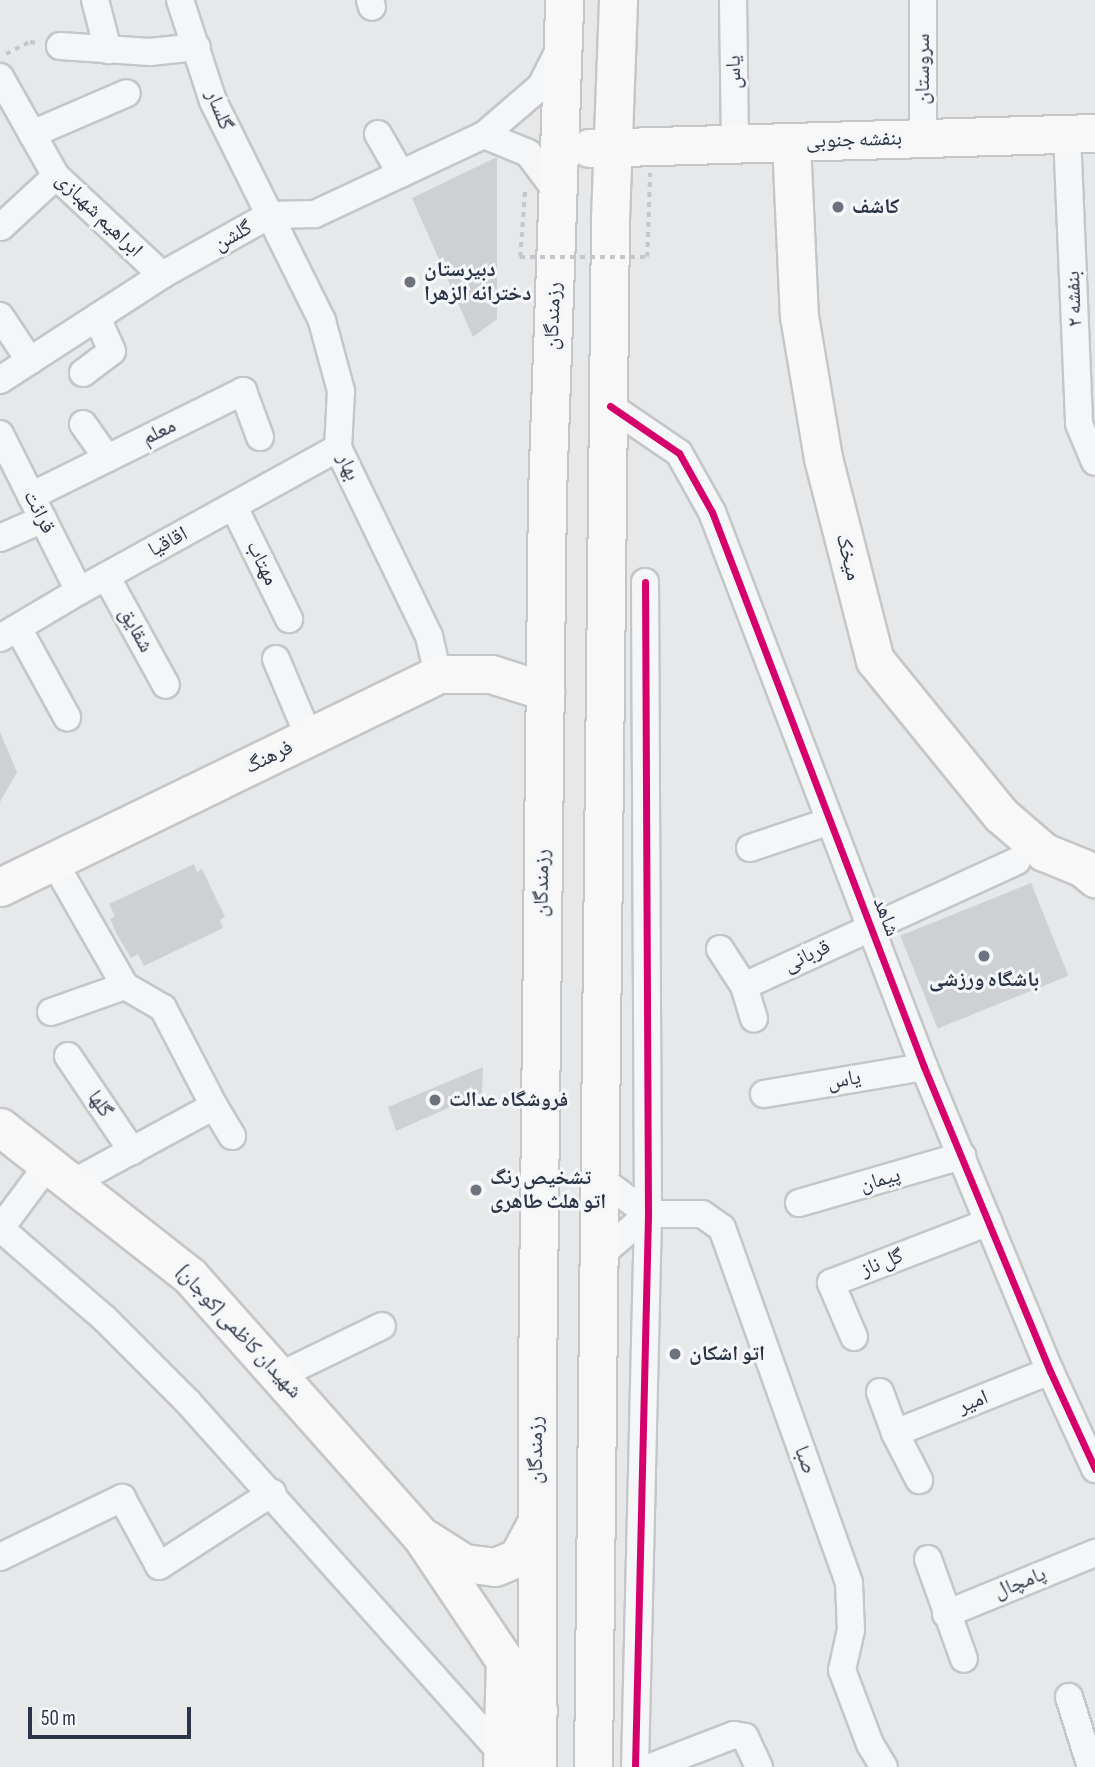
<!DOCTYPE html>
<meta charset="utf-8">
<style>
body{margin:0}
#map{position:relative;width:1095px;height:1767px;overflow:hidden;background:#e6e8ea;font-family:"Sofia Sans Condensed","Noto Naskh Arabic",sans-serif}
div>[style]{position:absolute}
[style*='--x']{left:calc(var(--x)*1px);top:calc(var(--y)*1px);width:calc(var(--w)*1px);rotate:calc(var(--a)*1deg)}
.building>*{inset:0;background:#ced0d3;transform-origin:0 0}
.path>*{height:3.5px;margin-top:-1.75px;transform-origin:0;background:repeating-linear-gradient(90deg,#c5c6ca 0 5px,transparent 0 10px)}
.roads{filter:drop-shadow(2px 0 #c4c6c8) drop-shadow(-2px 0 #c4c6c8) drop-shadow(0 2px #c4c6c8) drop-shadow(0 -2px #c4c6c8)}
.street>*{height:26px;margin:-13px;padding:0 13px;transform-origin:13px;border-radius:13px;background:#f5f6f7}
.secondary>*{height:37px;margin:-18.5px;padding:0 18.5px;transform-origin:18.5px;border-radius:18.5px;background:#f8f8f8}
.path-bridge>*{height:3.5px;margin-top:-1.75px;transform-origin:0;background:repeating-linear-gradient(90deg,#c5c6ca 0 5px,transparent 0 10px)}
.cycleway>*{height:7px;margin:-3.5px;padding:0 3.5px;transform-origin:3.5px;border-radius:3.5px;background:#d6006c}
.dots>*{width:19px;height:19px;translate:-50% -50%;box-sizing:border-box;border:4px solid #f4f6f9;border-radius:50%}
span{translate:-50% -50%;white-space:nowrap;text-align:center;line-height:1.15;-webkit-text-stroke:6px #f4f6f9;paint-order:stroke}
.street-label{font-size:21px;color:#2b3445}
.poi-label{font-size:21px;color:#2b3445;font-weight:700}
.left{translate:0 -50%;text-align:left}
.scale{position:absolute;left:28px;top:1707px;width:163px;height:32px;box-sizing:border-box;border:4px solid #2b3445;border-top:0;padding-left:9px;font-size:21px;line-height:24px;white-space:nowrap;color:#2b3445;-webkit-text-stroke:5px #f4f6f9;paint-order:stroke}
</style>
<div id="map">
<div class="building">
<i style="clip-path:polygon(497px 157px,497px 319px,473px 337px,412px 198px)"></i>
<i style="clip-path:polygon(0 732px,17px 772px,0 802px)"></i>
<i style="clip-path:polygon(194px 864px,197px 872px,202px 869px,225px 917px,220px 920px,223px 928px,144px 966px,138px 954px,131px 958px,117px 935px,110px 919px,115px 916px,109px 904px)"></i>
<i style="left:1031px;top:883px;width:100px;height:141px;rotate:68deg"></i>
<i style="clip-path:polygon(483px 1067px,482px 1093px,396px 1131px,388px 1107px)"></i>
</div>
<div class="path">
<i style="--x:6;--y:54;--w:27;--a:-27"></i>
<i style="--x:30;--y:42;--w:7;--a:8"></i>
<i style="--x:520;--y:257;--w:68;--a:-85.8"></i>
<i style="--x:647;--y:257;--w:84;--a:-88"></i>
</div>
<div class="roads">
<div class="street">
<i style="--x:95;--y:0;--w:52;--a:75.4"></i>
<i style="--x:180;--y:0;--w:106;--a:71.9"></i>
<i style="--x:213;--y:101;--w:246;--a:63.6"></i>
<i style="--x:322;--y:321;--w:73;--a:74.8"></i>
<i style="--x:341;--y:391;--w:57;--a:93"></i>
<i style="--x:338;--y:448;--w:209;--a:64.2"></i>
<i style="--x:429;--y:636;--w:39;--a:77"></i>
<i style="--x:370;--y:0;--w:7;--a:74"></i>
<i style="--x:733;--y:0;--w:144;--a:89.2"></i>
<i style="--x:60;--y:46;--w:90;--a:3.8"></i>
<i style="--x:150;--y:52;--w:47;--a:-6.1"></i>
<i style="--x:0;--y:77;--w:114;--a:60.5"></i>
<i style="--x:56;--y:176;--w:145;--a:43"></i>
<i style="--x:32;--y:134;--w:103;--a:-23.3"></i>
<i style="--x:378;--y:134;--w:46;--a:60.1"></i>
<i style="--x:1067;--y:134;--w:290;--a:87.6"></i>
<i style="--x:1079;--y:424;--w:41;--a:67.2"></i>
<i style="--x:484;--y:135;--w:48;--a:22.2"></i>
<i style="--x:528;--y:153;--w:49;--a:53.4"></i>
<i style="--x:923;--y:138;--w:138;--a:-90"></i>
<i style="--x:1;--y:227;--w:75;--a:-42.8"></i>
<i style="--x:0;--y:316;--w:54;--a:56.3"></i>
<i style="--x:83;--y:373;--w:36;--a:-37"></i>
<i style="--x:112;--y:351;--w:37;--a:-114"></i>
<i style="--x:0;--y:380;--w:193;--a:-32.9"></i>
<i style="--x:162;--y:275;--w:124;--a:-29.1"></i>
<i style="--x:270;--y:215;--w:45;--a:-1.3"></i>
<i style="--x:315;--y:214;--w:187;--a:-25.1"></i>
<i style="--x:484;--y:135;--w:75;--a:-40.7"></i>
<i style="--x:541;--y:86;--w:39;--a:-63"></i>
<i style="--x:610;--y:406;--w:83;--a:34.3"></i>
<i style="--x:679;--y:453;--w:68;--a:60.8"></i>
<i style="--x:712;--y:512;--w:594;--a:69.09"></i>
<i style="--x:924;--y:1067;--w:329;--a:67.5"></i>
<i style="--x:1050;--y:1371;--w:108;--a:65.3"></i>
<i style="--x:83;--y:424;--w:42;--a:54.8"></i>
<i style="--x:0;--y:434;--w:176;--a:63.3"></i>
<i style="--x:31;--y:496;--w:237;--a:-26.3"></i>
<i style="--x:243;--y:391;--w:49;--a:69.7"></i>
<i style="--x:234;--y:507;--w:125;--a:63.8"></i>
<i style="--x:0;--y:538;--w:47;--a:-23.8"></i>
<i style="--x:106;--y:576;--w:124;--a:61.2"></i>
<i style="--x:18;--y:628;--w:102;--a:61.2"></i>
<i style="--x:0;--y:638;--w:92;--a:-30.7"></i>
<i style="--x:79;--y:591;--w:296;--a:-28.9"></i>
<i style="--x:276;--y:659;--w:85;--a:67.1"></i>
<i style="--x:750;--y:848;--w:84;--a:-18.6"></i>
<i style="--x:54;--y:862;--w:143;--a:60.2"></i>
<i style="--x:125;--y:986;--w:44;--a:30.1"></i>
<i style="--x:163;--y:1008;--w:110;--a:62.5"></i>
<i style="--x:214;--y:1106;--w:159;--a:151.5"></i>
<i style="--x:720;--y:949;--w:44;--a:57"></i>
<i style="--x:744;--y:986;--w:34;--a:73"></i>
<i style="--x:744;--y:986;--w:300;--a:-24.6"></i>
<i style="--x:51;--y:1012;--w:78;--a:-19.4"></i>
<i style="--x:68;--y:1056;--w:115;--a:56"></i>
<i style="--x:764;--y:1094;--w:162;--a:-9.6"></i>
<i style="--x:214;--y:1106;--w:35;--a:59"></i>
<i style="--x:598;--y:1177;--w:62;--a:36.5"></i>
<i style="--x:648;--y:1214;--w:54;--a:0"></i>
<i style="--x:702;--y:1214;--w:24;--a:35"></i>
<i style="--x:722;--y:1228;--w:377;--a:70.3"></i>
<i style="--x:849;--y:1583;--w:47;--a:87.6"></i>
<i style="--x:851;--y:1630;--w:41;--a:102.7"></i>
<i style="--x:842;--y:1670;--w:79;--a:69.3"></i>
<i style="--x:870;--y:1744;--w:27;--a:59"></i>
<i style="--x:799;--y:1203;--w:170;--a:-16.1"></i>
<i style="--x:0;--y:1228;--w:138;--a:40.9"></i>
<i style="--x:104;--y:1318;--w:119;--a:45"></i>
<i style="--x:188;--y:1402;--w:472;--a:48.2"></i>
<i style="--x:0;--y:1229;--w:82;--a:-53.4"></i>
<i style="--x:597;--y:1258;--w:67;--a:-40.8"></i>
<i style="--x:854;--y:1337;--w:59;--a:-113.1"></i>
<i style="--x:831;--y:1283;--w:169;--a:-21.1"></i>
<i style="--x:281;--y:1375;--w:112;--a:-25.9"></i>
<i style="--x:880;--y:1392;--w:44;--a:69.9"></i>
<i style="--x:895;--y:1433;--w:53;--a:62.9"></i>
<i style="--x:895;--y:1433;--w:167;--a:-21.8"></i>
<i style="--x:0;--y:1557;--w:136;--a:-25.8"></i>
<i style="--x:122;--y:1498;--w:77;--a:61.4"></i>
<i style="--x:159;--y:1566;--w:135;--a:-32.9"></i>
<i style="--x:928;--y:1559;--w:106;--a:70.2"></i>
<i style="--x:946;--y:1614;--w:161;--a:-22.3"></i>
<i style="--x:1069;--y:1697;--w:73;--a:72.6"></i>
<i style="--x:635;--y:1767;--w:553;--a:-88.65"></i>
<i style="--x:648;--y:1214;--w:632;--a:-90.27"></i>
<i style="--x:651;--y:1767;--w:89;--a:-21.1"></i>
<i style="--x:734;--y:1735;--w:11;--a:10"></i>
<i style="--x:745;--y:1737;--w:33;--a:65"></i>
</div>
<div class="secondary">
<i style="--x:791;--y:142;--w:174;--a:87.4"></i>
<i style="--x:799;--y:316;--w:144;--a:80.4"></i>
<i style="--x:823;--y:458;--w:209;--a:75.6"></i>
<i style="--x:875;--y:660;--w:200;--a:50.9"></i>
<i style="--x:1001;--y:815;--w:57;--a:40.7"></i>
<i style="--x:1044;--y:852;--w:42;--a:22.3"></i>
<i style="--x:1083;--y:868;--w:16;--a:40"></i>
<i style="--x:589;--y:148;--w:506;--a:-1.7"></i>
<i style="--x:0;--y:887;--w:487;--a:-25.9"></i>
<i style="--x:438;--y:674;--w:53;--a:0"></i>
<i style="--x:491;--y:674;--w:57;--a:17.5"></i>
<i style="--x:0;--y:1127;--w:241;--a:38.1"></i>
<i style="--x:190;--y:1276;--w:348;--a:48.4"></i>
<i style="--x:421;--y:1536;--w:210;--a:56.1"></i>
<i style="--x:426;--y:1539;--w:45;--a:32.3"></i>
<i style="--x:464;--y:1563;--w:31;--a:7"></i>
<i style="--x:495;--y:1567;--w:25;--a:-23"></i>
<i style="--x:518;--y:1557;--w:38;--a:-62"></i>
<i style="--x:502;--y:1767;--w:105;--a:-88.4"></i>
<i style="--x:537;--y:1767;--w:383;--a:-90"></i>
<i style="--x:537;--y:1384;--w:890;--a:-89.36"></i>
<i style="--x:547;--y:494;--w:494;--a:-88"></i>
<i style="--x:593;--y:1767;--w:1548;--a:-89.37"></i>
<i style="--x:610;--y:219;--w:219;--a:-87.9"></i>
</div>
</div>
<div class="path-bridge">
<i style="--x:520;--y:257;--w:127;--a:0"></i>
</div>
<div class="cycleway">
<i style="--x:610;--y:406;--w:83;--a:34.3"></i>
<i style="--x:679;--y:453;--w:68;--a:60.8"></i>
<i style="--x:712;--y:512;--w:594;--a:69.09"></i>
<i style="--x:924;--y:1067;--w:329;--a:67.5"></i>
<i style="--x:1050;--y:1371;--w:108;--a:65.3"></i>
<i style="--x:635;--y:1767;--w:553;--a:-88.65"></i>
<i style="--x:648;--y:1214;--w:632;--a:-90.27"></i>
</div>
<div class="dots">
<i style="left:838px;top:207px;background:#6c737f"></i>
<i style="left:410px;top:282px;background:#6c737f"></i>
<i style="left:984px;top:956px;background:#6c737f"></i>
<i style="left:435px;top:1100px;background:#6c737f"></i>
<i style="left:476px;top:1190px;background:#6c737f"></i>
<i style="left:675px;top:1354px;background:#6c737f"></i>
</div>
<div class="street-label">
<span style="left:923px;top:69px;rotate:-90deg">سروستان</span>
<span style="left:734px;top:72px;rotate:-91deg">یاس</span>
<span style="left:219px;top:110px;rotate:68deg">گلسار</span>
<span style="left:854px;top:140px;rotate:-2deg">بنفشه جنوبی</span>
<span style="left:99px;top:215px;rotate:44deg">ابراهیم شهبازی</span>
<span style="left:233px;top:236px;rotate:-29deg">گلشن</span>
<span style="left:1074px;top:299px;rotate:-92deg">بنفشه ۲</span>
<span style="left:553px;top:316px;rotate:-88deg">رزمندگان</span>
<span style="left:159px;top:432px;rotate:-26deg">معلم</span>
<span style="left:348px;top:467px;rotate:66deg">بهار</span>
<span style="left:39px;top:512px;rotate:63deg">قرائت</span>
<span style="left:168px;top:542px;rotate:-28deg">اقاقیا</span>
<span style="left:848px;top:557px;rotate:76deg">میخک</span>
<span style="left:262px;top:563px;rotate:64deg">مهتاب</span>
<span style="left:136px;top:630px;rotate:61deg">شقایق</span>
<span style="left:269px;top:757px;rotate:-26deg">فرهنگ</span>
<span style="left:542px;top:883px;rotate:-89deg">رزمندگان</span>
<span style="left:886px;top:917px;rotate:69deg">شاهد</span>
<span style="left:807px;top:956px;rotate:-25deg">قربانی</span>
<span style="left:844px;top:1080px;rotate:-10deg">یاس</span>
<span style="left:100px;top:1104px;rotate:56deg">گلها</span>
<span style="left:880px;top:1180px;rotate:-16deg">پیمان</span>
<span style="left:882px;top:1263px;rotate:-21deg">گل ناز</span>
<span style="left:239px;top:1332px;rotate:47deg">شهیدان کاظمی (کوجان)</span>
<span style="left:973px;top:1402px;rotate:-22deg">امیر</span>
<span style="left:536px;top:1450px;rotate:-90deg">رزمندگان</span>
<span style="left:805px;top:1460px;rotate:70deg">صبا</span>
<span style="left:1020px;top:1583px;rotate:-22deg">پامچال</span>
</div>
<div class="poi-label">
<span class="left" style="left:852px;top:207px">کاشف</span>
<span class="left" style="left:424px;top:282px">دبيرستان<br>دخترانه الزهرا</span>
<span style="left:984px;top:980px">باشگاه ورزشی</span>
<span class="left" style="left:449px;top:1100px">فروشگاه عدالت</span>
<span class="left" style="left:490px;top:1190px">تشخیص رنگ<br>اتو هلث طاهری</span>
<span class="left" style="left:689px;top:1354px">اتو اشکان</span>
</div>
<div class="scale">50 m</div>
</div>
